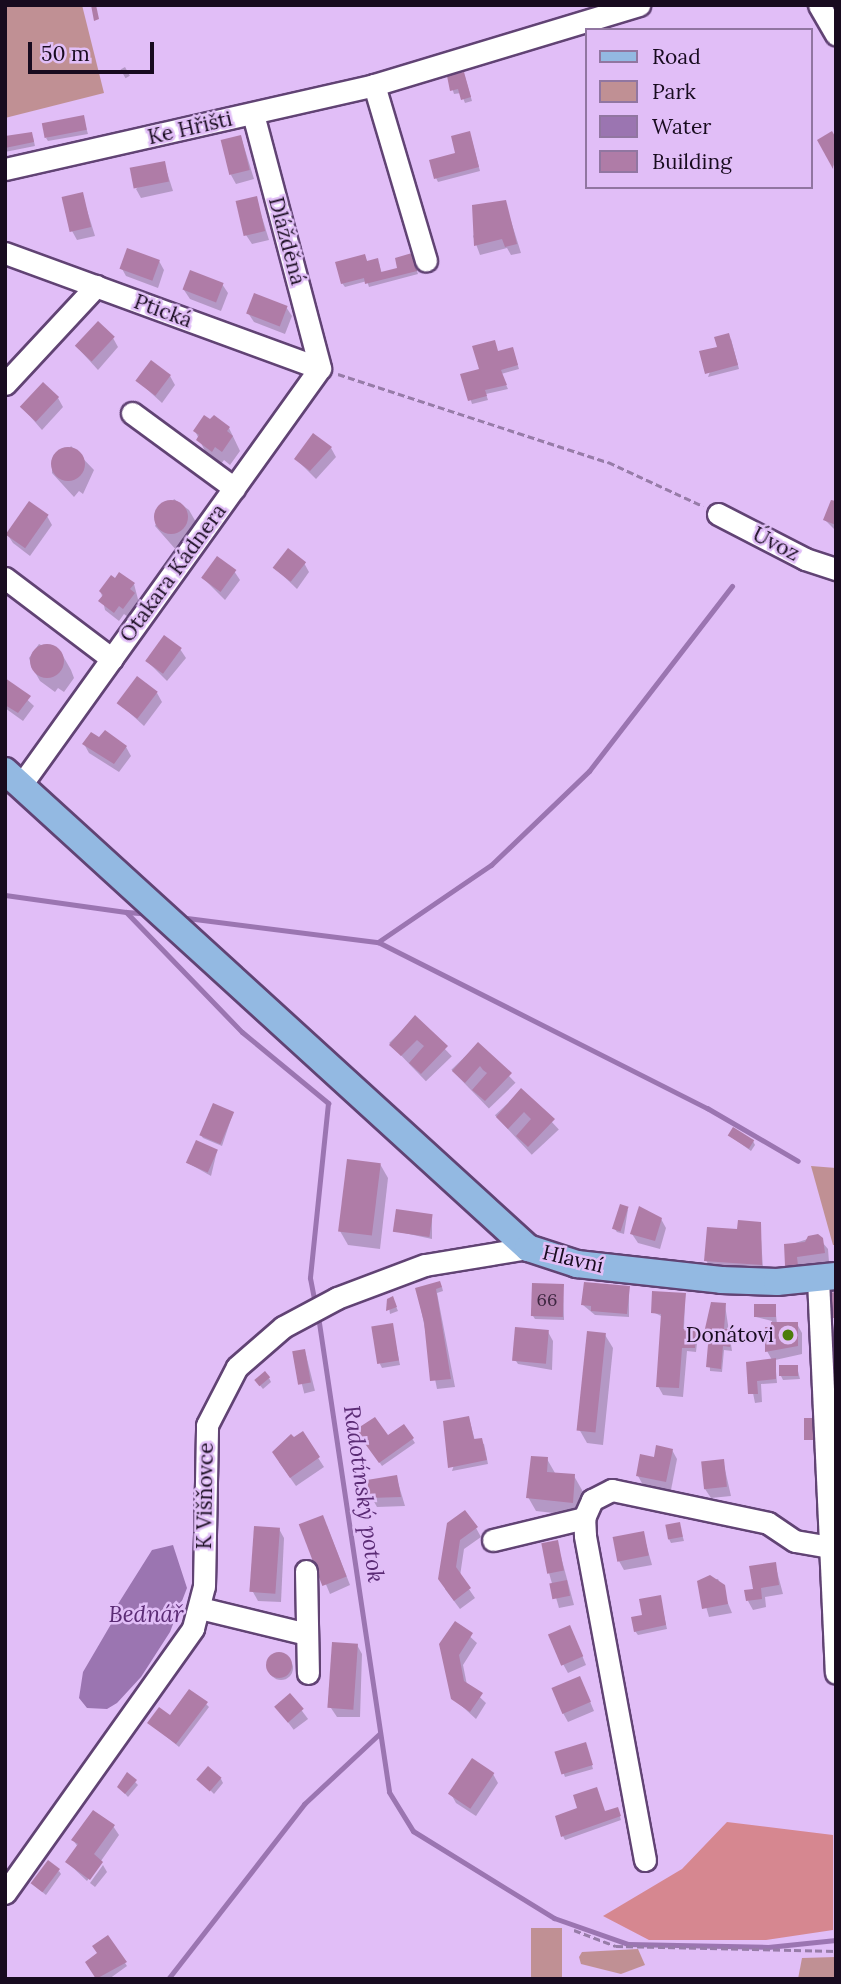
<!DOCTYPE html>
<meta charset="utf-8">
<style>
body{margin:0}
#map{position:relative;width:841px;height:1984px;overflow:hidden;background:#e1bef7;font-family:Lora,serif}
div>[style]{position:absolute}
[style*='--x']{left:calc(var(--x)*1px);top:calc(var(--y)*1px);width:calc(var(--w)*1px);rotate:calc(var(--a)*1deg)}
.green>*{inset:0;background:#c09094;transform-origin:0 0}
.forest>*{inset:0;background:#d68790}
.water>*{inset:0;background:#9b75b1}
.shadow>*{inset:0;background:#0003;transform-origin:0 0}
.round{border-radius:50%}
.stream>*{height:5px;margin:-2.5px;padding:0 2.5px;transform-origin:2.5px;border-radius:2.5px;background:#9b75b1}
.building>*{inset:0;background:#af7ca7;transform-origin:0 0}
.path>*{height:2.5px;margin-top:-1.25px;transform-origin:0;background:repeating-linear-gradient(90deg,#977ca8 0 7px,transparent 0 10.5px)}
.roads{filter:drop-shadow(2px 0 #614374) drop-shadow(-2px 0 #614374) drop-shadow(0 2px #614374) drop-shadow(0 -2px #614374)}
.minor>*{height:21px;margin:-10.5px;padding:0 10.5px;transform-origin:10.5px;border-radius:10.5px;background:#fff}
.major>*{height:26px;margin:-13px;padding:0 13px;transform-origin:13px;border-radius:13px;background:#93b9e2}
.dots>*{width:19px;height:19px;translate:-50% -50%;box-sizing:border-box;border:4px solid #e1bef7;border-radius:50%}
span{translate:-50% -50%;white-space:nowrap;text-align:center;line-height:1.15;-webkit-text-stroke:5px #e1bef7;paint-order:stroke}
.number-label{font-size:18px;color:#3e2741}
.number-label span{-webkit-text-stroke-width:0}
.street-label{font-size:21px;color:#180b1f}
.poi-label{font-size:21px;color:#180b1f}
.right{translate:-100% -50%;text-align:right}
.water-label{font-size:23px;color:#5b2b75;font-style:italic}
.frame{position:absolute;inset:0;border:7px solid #180b1f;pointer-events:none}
.legend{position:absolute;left:585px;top:28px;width:228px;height:161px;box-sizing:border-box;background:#e1bef7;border:2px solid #9176a1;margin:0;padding:9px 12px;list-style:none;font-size:21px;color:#180b1f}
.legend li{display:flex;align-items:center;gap:14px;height:35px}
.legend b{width:35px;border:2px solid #9176a1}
.scale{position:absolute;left:28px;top:42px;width:126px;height:32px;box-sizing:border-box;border:4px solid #180b1f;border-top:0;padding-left:9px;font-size:21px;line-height:24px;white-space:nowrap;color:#180b1f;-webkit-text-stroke:5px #e1bef7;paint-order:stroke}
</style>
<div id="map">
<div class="green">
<i style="clip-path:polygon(5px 5px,82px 5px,104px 93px,5px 118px)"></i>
<i style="clip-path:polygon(811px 1166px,836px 1168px,836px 1245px,833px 1245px)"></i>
<i style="left:531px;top:1928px;width:31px;height:51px"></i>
<i style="clip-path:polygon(638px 1949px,645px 1965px,621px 1974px,581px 1964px,579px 1957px,582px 1952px)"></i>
<i style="clip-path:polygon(836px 1957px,836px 1979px,798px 1979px,802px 1958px)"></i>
</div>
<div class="forest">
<i style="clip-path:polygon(727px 1822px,833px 1835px,833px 1930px,766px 1940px,649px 1940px,603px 1916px,682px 1869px)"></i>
</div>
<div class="water">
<i style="clip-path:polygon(173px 1545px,187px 1588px,170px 1632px,141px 1677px,117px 1703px,107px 1709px,87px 1708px,79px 1698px,83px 1672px,114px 1619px,118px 1604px,152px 1550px)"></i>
</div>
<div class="shadow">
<i style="left:125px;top:67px;width:10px;height:5px;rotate:61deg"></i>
<i style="clip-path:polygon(465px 77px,472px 101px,465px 103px,461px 93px,454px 94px,449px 78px)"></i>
<i style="clip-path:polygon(83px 117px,88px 134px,48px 141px,46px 138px)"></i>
<i style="clip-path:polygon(831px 133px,836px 142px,836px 170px,819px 140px)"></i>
<i style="clip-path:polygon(33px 137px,35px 146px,5px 152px,5px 138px)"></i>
<i style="clip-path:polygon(241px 137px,254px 179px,236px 184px,231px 175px)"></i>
<i style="clip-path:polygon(471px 137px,480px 171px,438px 182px,436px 178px)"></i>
<i style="clip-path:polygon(164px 163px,173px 191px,141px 198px,136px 189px)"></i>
<i style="clip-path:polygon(82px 194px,95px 236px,77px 240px,72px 231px)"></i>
<i style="clip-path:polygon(256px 198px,269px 240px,252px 244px,246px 235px)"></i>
<i style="clip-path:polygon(505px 202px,521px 253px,511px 255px,507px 248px,480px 255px,473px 236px)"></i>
<i style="clip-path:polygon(412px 255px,418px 274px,369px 287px,367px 281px,345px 287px,342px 283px,365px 256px,367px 262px,379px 263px,382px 274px,399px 269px)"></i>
<i style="clip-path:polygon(159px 261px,164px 270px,158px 288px,126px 276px,121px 267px)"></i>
<i style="clip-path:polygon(222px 284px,228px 293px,221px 311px,190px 299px,184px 290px)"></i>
<i style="clip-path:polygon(286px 307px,292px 316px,285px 334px,254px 322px,248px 313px)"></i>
<i style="clip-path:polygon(113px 338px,118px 347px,98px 370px,77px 347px)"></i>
<i style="clip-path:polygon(731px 339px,739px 369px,708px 377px,719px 348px)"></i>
<i style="clip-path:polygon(498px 353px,514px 353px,519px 369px,501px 374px,508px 389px,486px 394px,488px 400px,472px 404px,463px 375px,481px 370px)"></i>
<i style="clip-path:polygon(170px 376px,175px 385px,162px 403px,138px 381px)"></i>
<i style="clip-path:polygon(58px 398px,63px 407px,42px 430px,22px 407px)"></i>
<i style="clip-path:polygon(214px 418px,229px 428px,240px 451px,230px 465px,224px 460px,221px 464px,206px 453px,195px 431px)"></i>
<i style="clip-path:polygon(71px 446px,94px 470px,83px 494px,79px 491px,74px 497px,52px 473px,52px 463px,63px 449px,67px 452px)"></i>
<i style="clip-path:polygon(331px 448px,336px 457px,316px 479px,296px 459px)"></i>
<i style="clip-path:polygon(174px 499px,189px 510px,197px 524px,177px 551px,155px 526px,166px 502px,170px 506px)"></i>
<i style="clip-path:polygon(836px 503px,836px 531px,825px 520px)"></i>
<i style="clip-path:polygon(47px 516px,52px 525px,30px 556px,13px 543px,7px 534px)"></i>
<i style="clip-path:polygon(304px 563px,309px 572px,297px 589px,275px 568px)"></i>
<i style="clip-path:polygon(234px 571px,240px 580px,225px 600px,203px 578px)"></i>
<i style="clip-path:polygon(134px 584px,139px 603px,128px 617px,124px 614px,119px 621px,105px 610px,101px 592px)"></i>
<i style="clip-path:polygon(39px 644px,63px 656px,71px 670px,74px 678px,64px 692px,58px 688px,55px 692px,40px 681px,32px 667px,29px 658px)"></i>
<i style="clip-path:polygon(180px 649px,186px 658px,167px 681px,146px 660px)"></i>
<i style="clip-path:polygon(5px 679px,34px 706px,23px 721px,5px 708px)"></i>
<i style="clip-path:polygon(157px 693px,162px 702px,144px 726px,119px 703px)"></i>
<i style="clip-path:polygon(100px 740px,126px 747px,131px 756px,119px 772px,89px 753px,84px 744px)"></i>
<i style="left:415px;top:1018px;width:53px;height:36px;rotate:46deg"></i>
<i style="left:478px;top:1044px;width:54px;height:37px;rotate:46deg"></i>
<i style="left:522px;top:1090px;width:54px;height:37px;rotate:47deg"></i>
<i style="clip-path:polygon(233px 1113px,222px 1146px,203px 1138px,201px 1135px)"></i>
<i style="clip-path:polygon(730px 1136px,753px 1141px,755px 1145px,751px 1151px)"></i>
<i style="clip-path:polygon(217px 1151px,211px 1176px,188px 1163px)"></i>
<i style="clip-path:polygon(380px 1164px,388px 1178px,380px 1249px,348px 1245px,340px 1231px)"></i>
<i style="clip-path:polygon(628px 1209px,624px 1234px,617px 1232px,614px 1228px)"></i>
<i style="clip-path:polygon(432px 1216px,432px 1239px,395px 1231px)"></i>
<i style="clip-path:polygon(661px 1219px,666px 1228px,660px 1249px,638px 1243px,632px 1234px)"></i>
<i style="clip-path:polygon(760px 1224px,763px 1268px,708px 1264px,706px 1260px)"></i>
<i style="clip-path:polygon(817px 1236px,828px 1249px,829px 1262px,801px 1265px,802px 1274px,792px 1275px,786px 1246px)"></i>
<i style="clip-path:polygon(563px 1286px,564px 1320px,535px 1319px,533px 1316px)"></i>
<i style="clip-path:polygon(442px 1287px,443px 1291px,437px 1293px,455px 1387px,437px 1389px,417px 1289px)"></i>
<i style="clip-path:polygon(629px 1288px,629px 1317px,595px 1315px,583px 1305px)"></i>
<i style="clip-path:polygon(685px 1295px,684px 1331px,698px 1335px,696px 1352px,687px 1351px,683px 1397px,663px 1395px,658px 1386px,663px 1317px,653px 1312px)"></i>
<i style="clip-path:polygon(388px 1300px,394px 1302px,398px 1311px,390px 1314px)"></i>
<i style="clip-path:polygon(725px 1305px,732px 1351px,724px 1350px,722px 1372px,710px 1371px,708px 1315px)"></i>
<i style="clip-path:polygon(775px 1306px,777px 1324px,797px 1324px,802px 1333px,802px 1354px,775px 1360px,777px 1383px,761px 1384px,762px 1402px,755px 1403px,747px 1363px,772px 1360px,767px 1351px,772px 1328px,772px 1321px,756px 1317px)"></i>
<i style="clip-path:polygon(392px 1325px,400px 1365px,382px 1368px,380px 1364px)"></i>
<i style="clip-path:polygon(548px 1332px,553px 1341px,552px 1370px,518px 1364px,516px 1361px)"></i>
<i style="clip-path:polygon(605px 1335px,613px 1348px,603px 1445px,587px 1443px,579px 1429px)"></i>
<i style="left:305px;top:1351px;width:41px;height:11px;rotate:76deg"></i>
<i style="clip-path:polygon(797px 1367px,800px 1379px,783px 1380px,781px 1376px)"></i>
<i style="clip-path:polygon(269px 1378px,271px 1382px,263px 1389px,257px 1382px)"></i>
<i style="clip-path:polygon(469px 1418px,475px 1441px,484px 1444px,488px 1464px,452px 1471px)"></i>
<i style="clip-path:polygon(404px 1426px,415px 1443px,382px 1466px,360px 1434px,387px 1438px)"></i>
<i style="clip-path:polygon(302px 1433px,324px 1467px,296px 1486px,279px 1462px)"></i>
<i style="clip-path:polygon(672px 1450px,677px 1459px,671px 1490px,643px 1485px,638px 1476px)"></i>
<i style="clip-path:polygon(547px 1459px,555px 1473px,574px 1476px,582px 1490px,580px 1516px,536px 1511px,528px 1497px)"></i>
<i style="clip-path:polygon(723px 1461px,731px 1496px,711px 1498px,705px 1489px)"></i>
<i style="clip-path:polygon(396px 1476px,405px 1506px,377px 1507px,372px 1498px)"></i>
<i style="clip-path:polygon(449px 1524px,476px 1528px,481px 1537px,464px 1549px,460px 1576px,475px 1598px,460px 1609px,445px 1589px)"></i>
<i style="clip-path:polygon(679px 1524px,684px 1541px,671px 1543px,669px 1539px)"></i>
<i style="clip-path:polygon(301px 1525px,327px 1526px,350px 1585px,330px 1594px)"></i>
<i style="clip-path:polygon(279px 1529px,284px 1538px,281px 1602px,258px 1601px,253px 1592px)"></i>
<i style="clip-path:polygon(643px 1533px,652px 1565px,624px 1570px,619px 1561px)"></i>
<i style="clip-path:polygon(557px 1542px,574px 1605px,559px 1608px,549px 1573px)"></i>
<i style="clip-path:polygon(775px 1564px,783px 1594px,765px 1597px,766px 1607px,753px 1610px,748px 1601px)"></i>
<i style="clip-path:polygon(718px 1579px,732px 1613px,709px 1617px,699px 1582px)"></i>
<i style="clip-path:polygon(660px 1597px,667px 1629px,638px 1635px,635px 1631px)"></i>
<i style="clip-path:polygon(455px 1623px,477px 1643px,463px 1665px,467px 1685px,486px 1703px,476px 1719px,453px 1698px)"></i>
<i style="clip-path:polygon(574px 1636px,586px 1665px,568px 1673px,563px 1664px)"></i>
<i style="clip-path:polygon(357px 1645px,362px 1654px,360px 1717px,337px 1717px,331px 1708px)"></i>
<i class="round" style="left:269px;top:1656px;width:24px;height:24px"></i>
<i style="clip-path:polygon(584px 1687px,594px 1711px,568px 1722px,563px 1713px)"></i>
<i style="left:290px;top:1695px;width:30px;height:18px;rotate:53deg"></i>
<i style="clip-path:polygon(206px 1704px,209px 1707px,179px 1747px,150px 1723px)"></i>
<i style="clip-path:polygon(587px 1748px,593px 1769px,565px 1777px,556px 1752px)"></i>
<i style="clip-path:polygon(127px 1774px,138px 1785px,128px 1797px,119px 1787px)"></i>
<i style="clip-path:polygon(493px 1774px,498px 1783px,476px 1816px,456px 1803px,451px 1794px)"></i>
<i style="clip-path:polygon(199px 1779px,221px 1779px,223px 1783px,214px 1794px)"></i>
<i style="clip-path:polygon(619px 1813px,621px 1820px,565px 1840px,563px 1836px)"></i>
<i style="clip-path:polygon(113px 1826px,119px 1835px,87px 1881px,67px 1862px,78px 1847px,73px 1840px)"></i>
<i style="clip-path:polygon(103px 1865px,107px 1872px,95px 1887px,90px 1883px)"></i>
<i style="clip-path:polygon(59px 1871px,61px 1874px,46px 1895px,36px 1887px,33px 1883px)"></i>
<i style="clip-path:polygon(108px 1937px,127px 1966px,109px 1979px,98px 1979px,87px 1962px,99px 1954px)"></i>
</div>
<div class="stream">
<i style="--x:5;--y:895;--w:122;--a:8"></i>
<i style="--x:126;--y:912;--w:167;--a:46"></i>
<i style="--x:242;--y:1032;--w:112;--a:39.5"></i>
<i style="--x:328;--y:1103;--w:176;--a:95.9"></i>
<i style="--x:310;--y:1278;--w:25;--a:79"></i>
<i style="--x:127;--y:912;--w:21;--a:5"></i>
<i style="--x:179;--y:917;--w:201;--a:7.2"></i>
<i style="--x:378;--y:942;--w:137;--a:-34.3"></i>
<i style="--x:491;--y:865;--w:136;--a:-43.8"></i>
<i style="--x:589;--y:771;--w:234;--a:-52.3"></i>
<i style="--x:378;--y:942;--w:369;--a:26.8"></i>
<i style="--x:707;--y:1108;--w:105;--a:30.2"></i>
<i style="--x:318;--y:1316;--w:481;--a:81.5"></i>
<i style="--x:389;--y:1792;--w:46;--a:58.4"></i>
<i style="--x:413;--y:1831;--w:166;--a:31.7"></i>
<i style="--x:554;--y:1918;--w:78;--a:19.4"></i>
<i style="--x:628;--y:1944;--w:140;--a:1.2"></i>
<i style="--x:768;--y:1947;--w:68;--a:-5.9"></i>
<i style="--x:168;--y:1979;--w:222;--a:-52.1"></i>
<i style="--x:304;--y:1804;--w:103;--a:-43"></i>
</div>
<div class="building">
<i style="clip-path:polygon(91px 5px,96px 5px,99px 19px,94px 21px)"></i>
<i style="clip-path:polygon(464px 72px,471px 97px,461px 100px,458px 89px,450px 91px,447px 76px)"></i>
<i style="left:84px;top:115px;width:15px;height:43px;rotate:79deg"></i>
<i style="clip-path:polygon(470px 131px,479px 167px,434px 179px,429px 160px,455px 153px,451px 136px)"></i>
<i style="clip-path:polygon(832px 131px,836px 138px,833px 169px,817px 140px)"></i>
<i style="clip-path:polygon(32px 132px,34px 142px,5px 148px,5px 136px)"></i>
<i style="left:241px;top:135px;width:36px;height:21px;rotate:76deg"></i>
<i style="left:165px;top:161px;width:21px;height:36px;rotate:79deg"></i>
<i style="left:83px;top:192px;width:36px;height:22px;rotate:77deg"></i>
<i style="left:257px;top:196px;width:36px;height:22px;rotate:77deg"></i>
<i style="clip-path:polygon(506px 200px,517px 244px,505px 247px,502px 239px,474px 246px,472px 205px)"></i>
<i style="left:127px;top:248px;width:35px;height:22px;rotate:20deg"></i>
<i style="clip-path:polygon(412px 253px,417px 271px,365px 284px,364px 278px,341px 284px,335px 262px,365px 254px,367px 261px,378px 258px,381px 272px,397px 268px,395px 258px)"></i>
<i style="left:190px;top:270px;width:36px;height:21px;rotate:21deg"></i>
<i style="left:254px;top:293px;width:36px;height:22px;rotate:21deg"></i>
<i style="left:98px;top:321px;width:23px;height:34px;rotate:43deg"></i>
<i style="clip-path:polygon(729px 333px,738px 365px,705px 374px,699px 351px,717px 347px,714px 337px)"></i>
<i style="clip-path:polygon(495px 340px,498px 351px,513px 347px,518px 365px,501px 370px,507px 385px,485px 390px,487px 396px,468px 401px,460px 374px,479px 369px,472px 346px)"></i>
<i style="left:151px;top:360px;width:25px;height:26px;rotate:37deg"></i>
<i style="left:43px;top:382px;width:22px;height:34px;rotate:43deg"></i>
<i style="clip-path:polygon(204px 415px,210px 419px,214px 415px,230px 427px,227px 431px,233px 436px,222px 452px,215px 447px,212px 452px,196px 440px,199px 435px,193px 431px)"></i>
<i style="clip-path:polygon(313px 433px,332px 447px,310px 471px,294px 459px)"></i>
<i class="round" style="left:51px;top:447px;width:34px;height:34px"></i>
<i class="round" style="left:154px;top:500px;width:34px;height:34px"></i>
<i style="clip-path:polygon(831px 500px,836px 501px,836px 525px,823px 520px)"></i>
<i style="left:29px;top:501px;width:24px;height:41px;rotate:35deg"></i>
<i style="left:288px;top:548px;width:23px;height:25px;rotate:38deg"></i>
<i style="left:217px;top:556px;width:24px;height:27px;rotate:36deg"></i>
<i style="clip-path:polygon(119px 572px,135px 583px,130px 589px,135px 593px,123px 609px,119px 606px,114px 613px,98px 601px,103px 595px,99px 591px,111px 575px,115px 578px)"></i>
<i style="left:164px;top:635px;width:22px;height:32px;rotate:36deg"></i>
<i class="round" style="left:30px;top:644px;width:34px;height:34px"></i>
<i style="left:137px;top:676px;width:26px;height:34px;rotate:37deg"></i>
<i style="clip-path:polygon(5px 678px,31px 696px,18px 713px,5px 705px)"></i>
<i style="clip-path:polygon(105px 730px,127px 746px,114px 764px,82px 744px,91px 732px,99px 737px)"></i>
<i style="clip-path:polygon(415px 1015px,448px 1046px,421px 1074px,409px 1063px,424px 1046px,417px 1040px,401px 1056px,389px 1045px)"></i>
<i style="clip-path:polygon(478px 1042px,512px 1073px,485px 1101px,472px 1090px,487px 1073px,483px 1070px,480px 1066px,465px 1083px,452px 1071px)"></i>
<i style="clip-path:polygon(521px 1088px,555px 1119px,528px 1147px,516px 1136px,531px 1119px,524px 1112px,508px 1129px,496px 1117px)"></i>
<i style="left:213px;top:1103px;width:23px;height:35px;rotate:23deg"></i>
<i style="left:733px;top:1127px;width:25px;height:10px;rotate:32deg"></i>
<i style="left:196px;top:1140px;width:24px;height:25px;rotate:24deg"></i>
<i style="left:347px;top:1159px;width:34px;height:73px;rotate:7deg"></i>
<i style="left:620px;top:1204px;width:9px;height:26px;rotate:18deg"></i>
<i style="clip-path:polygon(639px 1206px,662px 1218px,655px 1241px,630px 1234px)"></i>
<i style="left:396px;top:1209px;width:37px;height:23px;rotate:8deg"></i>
<i style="clip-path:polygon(738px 1220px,761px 1222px,762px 1265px,704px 1261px,707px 1227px,737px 1229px)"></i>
<i style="clip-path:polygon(818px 1234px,823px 1238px,825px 1253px,797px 1257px,798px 1266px,785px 1266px,784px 1244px,805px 1242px,808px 1236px)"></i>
<i style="clip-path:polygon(440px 1281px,442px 1287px,436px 1289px,451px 1379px,430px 1381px,424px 1322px,415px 1288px)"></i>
<i style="clip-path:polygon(584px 1282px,630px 1286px,627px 1314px,591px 1311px,591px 1306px,581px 1305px)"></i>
<i style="left:532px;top:1283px;width:32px;height:33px;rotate:2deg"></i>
<i style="clip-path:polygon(652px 1291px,686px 1293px,683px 1329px,696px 1330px,695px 1348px,682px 1348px,679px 1388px,656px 1387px,661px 1314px,651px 1313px)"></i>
<i style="clip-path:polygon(836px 1292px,836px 1318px,829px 1318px,828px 1293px)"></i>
<i style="clip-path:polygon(393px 1296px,397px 1307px,386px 1311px,387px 1299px)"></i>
<i style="clip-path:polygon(711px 1302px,726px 1303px,724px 1329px,732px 1329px,730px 1347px,723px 1346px,721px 1369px,706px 1367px,709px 1333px,704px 1333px)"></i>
<i style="left:754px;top:1304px;width:22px;height:13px"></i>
<i style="clip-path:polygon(771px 1322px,798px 1322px,798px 1346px,765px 1352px,765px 1327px,771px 1327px)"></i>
<i style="left:393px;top:1323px;width:38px;height:22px;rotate:81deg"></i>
<i style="left:515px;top:1327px;width:34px;height:34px;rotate:5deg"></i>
<i style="left:587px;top:1331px;width:19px;height:100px;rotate:6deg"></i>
<i style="left:305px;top:1349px;width:34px;height:13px;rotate:80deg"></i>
<i style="clip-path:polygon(776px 1358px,776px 1379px,757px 1381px,758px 1394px,748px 1394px,746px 1362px)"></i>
<i style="left:798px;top:1365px;width:11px;height:19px;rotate:90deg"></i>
<i style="left:265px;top:1371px;width:8px;height:14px;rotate:50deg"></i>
<i style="clip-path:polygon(469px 1416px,474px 1439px,482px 1438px,487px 1460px,448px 1468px,443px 1421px)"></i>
<i style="clip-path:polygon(375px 1417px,388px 1435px,404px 1424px,414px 1438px,379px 1463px,355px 1430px)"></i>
<i style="left:804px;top:1418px;width:10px;height:22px"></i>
<i style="clip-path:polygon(303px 1431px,320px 1457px,290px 1478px,272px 1452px,291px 1434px,294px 1437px)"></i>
<i style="clip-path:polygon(656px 1445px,673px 1449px,666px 1482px,636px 1476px,640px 1454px,654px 1457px)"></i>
<i style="clip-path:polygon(531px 1456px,548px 1457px,547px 1472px,575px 1474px,573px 1503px,526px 1498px)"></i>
<i style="left:724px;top:1459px;width:28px;height:23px;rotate:84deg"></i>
<i style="clip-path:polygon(397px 1475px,401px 1497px,370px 1498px,367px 1480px)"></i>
<i style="clip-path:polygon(465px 1510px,478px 1527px,460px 1540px,456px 1567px,471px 1588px,454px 1601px,438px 1579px,447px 1523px)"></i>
<i style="left:323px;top:1515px;width:66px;height:26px;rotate:69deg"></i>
<i style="left:680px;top:1522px;width:15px;height:15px;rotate:79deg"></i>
<i style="left:254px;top:1526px;width:26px;height:66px;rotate:4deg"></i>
<i style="left:644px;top:1531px;width:25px;height:32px;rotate:79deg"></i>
<i style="left:558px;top:1540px;width:31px;height:17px;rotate:79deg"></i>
<i style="clip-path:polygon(776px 1562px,779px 1585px,761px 1588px,762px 1599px,746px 1601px,744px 1590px,753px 1589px,749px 1566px)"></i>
<i style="clip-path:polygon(710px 1575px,725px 1585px,728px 1604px,702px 1609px,697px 1581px)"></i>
<i style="left:567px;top:1580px;width:16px;height:18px;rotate:79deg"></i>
<i style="clip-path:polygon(661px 1595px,666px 1625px,634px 1632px,631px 1617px,642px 1615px,639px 1599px)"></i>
<i style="clip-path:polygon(455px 1621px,473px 1633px,459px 1655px,464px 1681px,483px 1693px,470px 1712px,451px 1699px,439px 1644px)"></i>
<i style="left:570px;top:1625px;width:34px;height:24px;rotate:67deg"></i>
<i style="left:332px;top:1642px;width:26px;height:66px;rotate:4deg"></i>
<i class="round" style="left:266px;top:1652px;width:26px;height:26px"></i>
<i style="left:580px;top:1676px;width:28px;height:31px;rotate:67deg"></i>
<i style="clip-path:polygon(189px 1689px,208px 1702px,176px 1744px,147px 1723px,159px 1707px,170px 1715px)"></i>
<i style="left:290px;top:1693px;width:21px;height:21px;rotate:49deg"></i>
<i style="left:586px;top:1742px;width:24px;height:33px;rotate:73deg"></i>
<i style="left:472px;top:1758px;width:27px;height:43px;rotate:34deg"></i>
<i style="left:208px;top:1766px;width:18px;height:18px;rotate:41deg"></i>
<i style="clip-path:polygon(127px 1772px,137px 1780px,125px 1794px,117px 1787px)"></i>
<i style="clip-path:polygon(597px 1787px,605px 1811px,618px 1807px,621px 1816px,561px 1837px,555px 1816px,577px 1808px,573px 1795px)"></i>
<i style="clip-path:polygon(93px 1810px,115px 1825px,94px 1854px,103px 1862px,90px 1880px,65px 1862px,78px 1844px,71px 1840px)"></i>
<i style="left:48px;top:1860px;width:15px;height:29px;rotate:37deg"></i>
<i style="clip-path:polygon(108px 1935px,127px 1962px,96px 1979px,85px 1962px,97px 1953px,92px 1946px)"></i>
</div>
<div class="path">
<i style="--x:338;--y:374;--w:284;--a:18.1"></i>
<i style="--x:608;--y:462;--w:105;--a:24.9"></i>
<i style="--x:574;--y:1930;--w:45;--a:20.9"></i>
<i style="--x:616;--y:1946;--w:220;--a:1.3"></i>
</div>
<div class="roads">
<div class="minor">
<i style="--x:819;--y:5;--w:34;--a:60"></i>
<i style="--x:374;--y:85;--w:183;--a:73.5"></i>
<i style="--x:253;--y:114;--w:263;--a:75.2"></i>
<i style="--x:5;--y:169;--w:378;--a:-12.8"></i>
<i style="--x:374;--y:85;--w:277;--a:-16.8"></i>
<i style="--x:5;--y:253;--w:335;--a:20.1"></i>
<i style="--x:5;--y:384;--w:134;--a:-47.1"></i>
<i style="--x:132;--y:413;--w:127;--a:36.3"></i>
<i style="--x:718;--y:514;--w:98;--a:27.3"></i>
<i style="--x:805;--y:559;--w:33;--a:18"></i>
<i style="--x:5;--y:578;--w:134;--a:37.1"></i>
<i style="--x:21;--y:785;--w:513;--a:-54.36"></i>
<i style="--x:818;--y:1279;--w:394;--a:87.4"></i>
<i style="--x:493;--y:1540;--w:94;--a:-13.6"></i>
<i style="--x:306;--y:1571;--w:102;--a:88.9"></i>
<i style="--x:200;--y:1608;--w:110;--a:13.7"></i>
<i style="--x:645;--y:1860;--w:330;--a:-100.5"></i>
<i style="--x:585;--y:1535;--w:17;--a:-93"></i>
<i style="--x:584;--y:1518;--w:20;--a:-66"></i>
<i style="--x:592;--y:1500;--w:22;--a:-27"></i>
<i style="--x:612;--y:1490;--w:159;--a:11.9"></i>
<i style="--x:768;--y:1523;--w:32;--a:34"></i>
<i style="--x:795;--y:1541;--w:42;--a:9.7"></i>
<i style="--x:5;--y:1893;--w:325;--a:-54.6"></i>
<i style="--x:193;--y:1628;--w:43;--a:-75.3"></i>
<i style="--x:204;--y:1586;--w:161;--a:-88.9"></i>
<i style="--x:207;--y:1425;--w:65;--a:-62.7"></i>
<i style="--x:237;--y:1367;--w:61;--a:-41"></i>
<i style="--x:283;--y:1327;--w:61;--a:-28.2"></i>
<i style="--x:337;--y:1298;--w:94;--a:-20.6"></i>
<i style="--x:425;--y:1265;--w:104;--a:-9.4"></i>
</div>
<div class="major">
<i style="--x:5;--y:771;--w:708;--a:42.37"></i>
<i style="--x:528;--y:1248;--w:52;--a:18.1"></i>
<i style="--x:577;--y:1264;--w:145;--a:6.3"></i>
<i style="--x:721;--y:1280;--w:56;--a:2"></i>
<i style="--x:777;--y:1282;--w:59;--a:-5.8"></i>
</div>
</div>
<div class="dots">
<i style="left:788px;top:1335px;background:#4c7d0c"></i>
</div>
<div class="number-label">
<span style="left:547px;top:1300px">66</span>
</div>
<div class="street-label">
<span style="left:190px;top:128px;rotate:-13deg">Ke Hřišti</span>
<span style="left:287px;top:241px;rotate:75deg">Dlážděná</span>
<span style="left:163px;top:311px;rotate:20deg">Ptická</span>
<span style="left:776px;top:544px;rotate:27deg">Úvoz</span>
<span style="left:173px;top:573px;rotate:-54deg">Otakara Kádnera</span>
<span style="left:573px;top:1259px;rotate:13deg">Hlavní</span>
<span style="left:205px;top:1496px;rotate:-89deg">K Višňovce</span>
</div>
<div class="poi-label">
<span class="right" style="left:774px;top:1335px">Donátovi</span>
</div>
<div class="water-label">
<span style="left:364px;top:1494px;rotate:82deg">Radotínský potok</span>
<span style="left:146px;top:1614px">Bednář</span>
</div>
<div class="frame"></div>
<ul class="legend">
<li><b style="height:9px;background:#93b9e2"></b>Road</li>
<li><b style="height:19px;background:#c09094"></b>Park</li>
<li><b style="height:19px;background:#9b75b1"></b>Water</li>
<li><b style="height:19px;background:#af7ca7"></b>Building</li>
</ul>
<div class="scale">50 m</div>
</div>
